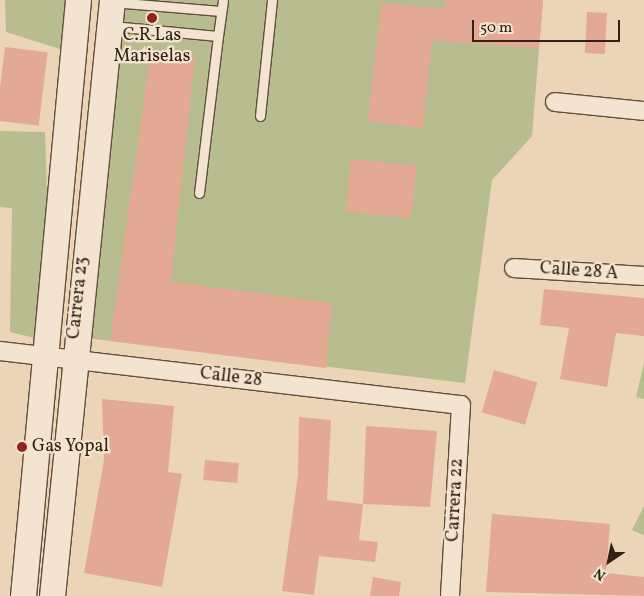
<!DOCTYPE html>
<style>
body{margin:0}
#map{position:relative;width:644px;height:596px;overflow:hidden;background:#ebd5b6;font-family:Vollkorn,serif}
div>[style]{position:absolute}
[style*='--x']{left:calc(var(--x)*1px);top:calc(var(--y)*1px);width:calc(var(--w)*1px);rotate:calc(var(--a)*1deg)}
.green>*{inset:0;background:#b7bd8e}
.building>*{inset:0;background:#e3a994;transform-origin:0 0}
.roads{filter:drop-shadow(1px 0 #614f3c) drop-shadow(-1px 0 #614f3c) drop-shadow(0 1px #614f3c) drop-shadow(0 -1px #614f3c)}
.lane>*{height:9px;margin:-4.5px;padding:0 4.5px;transform-origin:4.5px;border-radius:4.5px;background:#f2e4d0}
.street>*{height:18px;margin:-9px;padding:0 9px;transform-origin:9px;border-radius:9px;background:#f2e4d0}
.secondary>*{height:25px;margin:-12.5px;padding:0 12.5px;transform-origin:12.5px;border-radius:12.5px;background:#f2e4d0}
.dots>*{width:14px;height:14px;translate:-50% -50%;box-sizing:border-box;border:2px solid #f2e4d0;border-radius:50%}
span{translate:-50% -50%;white-space:nowrap;text-align:center;line-height:1.15;-webkit-text-stroke:4.5px #f2e4d0;paint-order:stroke}
.poi-label{font-size:18px;color:#332214}
.left{translate:0 -50%;text-align:left}
.street-label{font-size:18px;color:#332214}
.north{position:absolute;left:584px;top:536px;width:50px;height:50px;-webkit-text-stroke:4px #f2e4d0;paint-order:stroke;rotate:214deg;font-size:14px;font-weight:700;line-height:20px;text-align:center;color:#332214}
.north::after{content:'';display:block;margin:auto;width:18px;height:22px;background:#332214;clip-path:polygon(50% 0,100% 100%,50% 72%,0 100%)}
.scale{position:absolute;left:472px;top:20px;width:148px;height:22px;box-sizing:border-box;border:2px solid #332214;border-top:0;padding-left:6px;font-size:15px;line-height:18px;white-space:nowrap;color:#332214;-webkit-text-stroke:4px #f2e4d0;paint-order:stroke}
</style>
<div id="map">
<div class="green">
<i style="clip-path:polygon(5px 0,68px 0,63px 50px,6px 32px)"></i>
<i style="clip-path:polygon(124px 0,543px 0,532px 136px,492px 180px,465px 383px,86px 338px)"></i>
<i style="clip-path:polygon(0 131px,45px 132px,48px 224px,39px 339px,10px 332px,12px 208px,0 207px)"></i>
<i style="clip-path:polygon(644px 363px,644px 399px,636px 397px)"></i>
<i style="clip-path:polygon(644px 506px,644px 535px,632px 530px)"></i>
</div>
<div class="building">
<i style="clip-path:polygon(445px 0,543px 0,539px 48px,432px 41px,423px 128px,368px 121px,381px 3px,444px 9px)"></i>
<i style="left:587px;top:12px;width:20px;height:41px;rotate:3deg"></i>
<i style="left:5px;top:47px;width:43px;height:74px;rotate:7deg"></i>
<i style="clip-path:polygon(151px 51px,195px 56px,171px 282px,332px 303px,326px 368px,110px 341px)"></i>
<i style="left:351px;top:159px;width:66px;height:53px;rotate:6deg"></i>
<i style="clip-path:polygon(544px 289px,644px 298px,644px 336px,616px 333px,607px 387px,560px 379px,569px 328px,540px 325px)"></i>
<i style="left:494px;top:370px;width:45px;height:44px;rotate:16deg"></i>
<i style="clip-path:polygon(102px 399px,174px 406px,168px 472px,182px 474px,162px 587px,84px 573px,104px 460px)"></i>
<i style="clip-path:polygon(299px 417px,331px 420px,327px 500px,363px 504px,366px 426px,437px 431px,430px 507px,363px 504px,359px 540px,378px 542px,375px 562px,319px 556px,314px 595px,282px 591px,298px 475px)"></i>
<i style="left:205px;top:460px;width:34px;height:20px;rotate:5deg"></i>
<i style="clip-path:polygon(492px 514px,610px 524px,606px 573px,644px 577px,644px 596px,486px 592px)"></i>
<i style="clip-path:polygon(373px 577px,401px 582px,399px 596px,370px 596px)"></i>
</div>
<div class="roads">
<div class="lane">
<i style="--x:112;--y:2;--w:109;--a:4.7"></i>
<i style="--x:112;--y:26;--w:106;--a:5.4"></i>
<i style="--x:218;--y:36;--w:36;--a:-82"></i>
<i style="--x:260;--y:116;--w:117;--a:-84.1"></i>
<i style="--x:199;--y:193;--w:158;--a:-83.1"></i>
</div>
<div class="street">
<i style="--x:555;--y:102;--w:89;--a:5.8"></i>
<i style="--x:514;--y:268;--w:130;--a:3.5"></i>
<i style="--x:0;--y:351;--w:464;--a:6.7"></i>
<i style="--x:461;--y:405;--w:191;--a:93.3"></i>
</div>
<div class="secondary">
<i style="--x:23;--y:596;--w:599;--a:-84.73"></i>
<i style="--x:52;--y:596;--w:599;--a:-84.25"></i>
</div>
</div>
<div class="dots">
<i style="left:152px;top:18px;background:#8f2418"></i>
<i style="left:22px;top:447px;background:#8f2418"></i>
</div>
<div class="poi-label">
<span style="left:152px;top:47px">C.R Las<br>Mariselas</span>
<span class="left" style="left:32px;top:447px">Gas Yopal</span>
</div>
<div class="street-label">
<span style="left:579px;top:272px;rotate:4deg">Calle 28 A</span>
<span style="left:79px;top:298px;rotate:-84deg">Carrera 23</span>
<span style="left:231px;top:378px;rotate:7deg">Calle 28</span>
<span style="left:456px;top:500px;rotate:-87deg">Carrera 22</span>
</div>
<div class="north">N</div>
<div class="scale">50 m</div>
</div>
